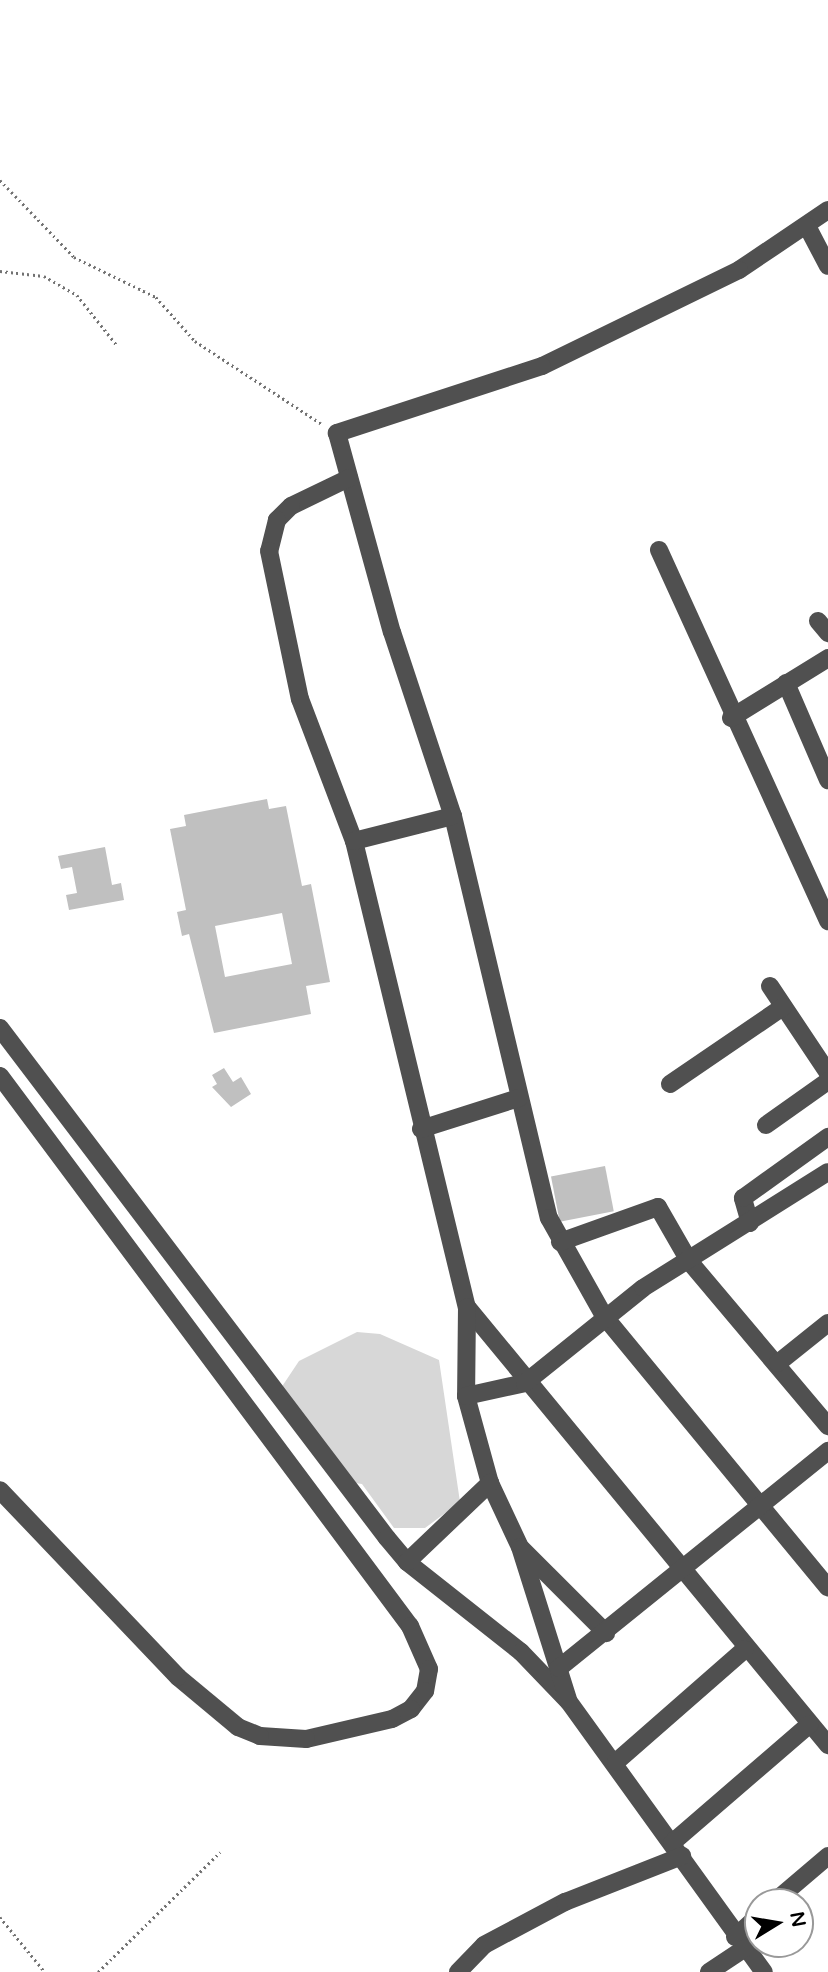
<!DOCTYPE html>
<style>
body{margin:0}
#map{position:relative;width:828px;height:1972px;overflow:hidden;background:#fff;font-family:"Varela Round",sans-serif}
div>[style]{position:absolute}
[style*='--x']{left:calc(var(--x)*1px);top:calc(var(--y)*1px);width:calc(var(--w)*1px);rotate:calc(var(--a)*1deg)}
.green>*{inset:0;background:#d7d7d7}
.building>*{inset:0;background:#c0c0c0;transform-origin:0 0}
.path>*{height:2.5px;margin-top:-1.25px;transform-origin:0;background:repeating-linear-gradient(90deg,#727272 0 2px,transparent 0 5.5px)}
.minor>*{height:18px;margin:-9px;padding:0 9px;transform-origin:9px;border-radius:9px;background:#505050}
span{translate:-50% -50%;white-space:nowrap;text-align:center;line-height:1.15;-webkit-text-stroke:5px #fff;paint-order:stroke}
.north{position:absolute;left:744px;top:1888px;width:70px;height:70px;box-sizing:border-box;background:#fff;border:2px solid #999;border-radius:50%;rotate:79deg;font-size:19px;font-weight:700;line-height:28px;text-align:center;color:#000}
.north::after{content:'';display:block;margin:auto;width:24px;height:32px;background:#000;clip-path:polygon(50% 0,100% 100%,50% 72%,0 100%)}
</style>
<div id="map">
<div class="green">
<i style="clip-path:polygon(357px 1332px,380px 1334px,439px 1360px,460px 1502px,425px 1528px,394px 1528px,362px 1484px,348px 1482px,279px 1391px,299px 1361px)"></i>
</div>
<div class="building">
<i style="clip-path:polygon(evenodd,267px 799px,269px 809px,286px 806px,302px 886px,311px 884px,330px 982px,306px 986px,311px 1014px,214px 1033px,189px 934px,182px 936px,177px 912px,186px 910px,170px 829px,186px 826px,184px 815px,267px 799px,282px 913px,292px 964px,225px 977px,215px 926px,282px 913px)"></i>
<i style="clip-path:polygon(105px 847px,112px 885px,121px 883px,124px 900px,69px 910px,66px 895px,77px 893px,72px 867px,61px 869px,58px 856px)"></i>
<i style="clip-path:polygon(224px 1068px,233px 1082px,241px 1077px,251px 1094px,231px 1107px,212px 1087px,217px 1084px,212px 1075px)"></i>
<i style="left:605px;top:1166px;width:46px;height:55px;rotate:79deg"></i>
</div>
<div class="path">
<i style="--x:0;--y:180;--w:107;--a:46.1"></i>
<i style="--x:74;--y:257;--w:91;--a:26"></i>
<i style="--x:156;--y:297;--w:59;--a:48.4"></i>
<i style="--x:195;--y:341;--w:152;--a:33.2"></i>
<i style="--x:0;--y:271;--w:44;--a:6.5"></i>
<i style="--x:44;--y:276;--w:38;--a:30"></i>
<i style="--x:77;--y:295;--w:63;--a:51.5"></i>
<i style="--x:0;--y:1917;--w:71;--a:50.7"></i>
<i style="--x:98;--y:1972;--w:171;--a:-44.5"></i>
</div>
<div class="minor">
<i style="--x:828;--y:210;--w:107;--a:146"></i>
<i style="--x:739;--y:270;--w:219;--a:154"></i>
<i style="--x:542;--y:366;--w:216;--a:161.9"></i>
<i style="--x:337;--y:433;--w:206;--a:74.6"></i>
<i style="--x:392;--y:632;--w:194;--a:71.7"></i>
<i style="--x:453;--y:816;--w:413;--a:76.6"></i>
<i style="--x:549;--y:1218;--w:112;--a:60.7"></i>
<i style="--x:604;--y:1316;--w:352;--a:50.5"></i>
<i style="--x:807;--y:226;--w:45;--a:62.3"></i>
<i style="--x:349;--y:478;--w:64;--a:154.2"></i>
<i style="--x:291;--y:506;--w:20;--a:135"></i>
<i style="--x:277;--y:520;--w:32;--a:104"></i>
<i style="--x:269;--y:551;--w:151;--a:78.2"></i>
<i style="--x:300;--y:699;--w:152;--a:69.2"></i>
<i style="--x:354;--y:841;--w:480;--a:76.4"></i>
<i style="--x:467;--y:1307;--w:568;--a:50.5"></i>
<i style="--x:659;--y:550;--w:408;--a:65.5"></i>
<i style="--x:818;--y:621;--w:16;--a:50"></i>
<i style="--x:786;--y:683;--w:106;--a:66.6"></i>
<i style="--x:731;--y:718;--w:114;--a:-31.7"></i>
<i style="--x:354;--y:841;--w:102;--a:-14.2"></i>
<i style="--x:770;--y:986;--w:105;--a:56.3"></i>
<i style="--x:0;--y:1028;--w:640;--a:52.81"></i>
<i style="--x:387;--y:1538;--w:31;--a:50"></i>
<i style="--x:407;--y:1562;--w:145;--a:38.3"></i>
<i style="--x:521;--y:1652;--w:69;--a:46.2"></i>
<i style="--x:569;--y:1702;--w:333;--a:54.2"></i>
<i style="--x:0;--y:1076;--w:686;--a:53.3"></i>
<i style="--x:410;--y:1626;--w:47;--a:66.2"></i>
<i style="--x:429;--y:1669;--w:22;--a:100"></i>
<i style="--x:425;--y:1691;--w:23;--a:128"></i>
<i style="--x:411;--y:1709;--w:21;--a:152"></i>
<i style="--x:392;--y:1719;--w:88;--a:166.9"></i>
<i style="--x:306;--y:1739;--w:46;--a:-176.3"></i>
<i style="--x:260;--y:1736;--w:24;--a:-158"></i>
<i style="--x:238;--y:1727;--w:78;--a:-140.2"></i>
<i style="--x:178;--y:1677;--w:258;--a:-133.6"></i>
<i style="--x:670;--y:1084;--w:137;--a:-34.3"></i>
<i style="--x:766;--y:1125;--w:76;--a:-35.4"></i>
<i style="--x:421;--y:1129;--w:103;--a:-17.6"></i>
<i style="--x:750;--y:1223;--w:26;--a:-106"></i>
<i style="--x:743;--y:1198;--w:105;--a:-35.7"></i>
<i style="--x:560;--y:1242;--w:104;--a:-19.7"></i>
<i style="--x:658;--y:1207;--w:62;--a:60.1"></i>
<i style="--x:689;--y:1261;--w:216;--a:49.9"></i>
<i style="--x:467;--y:1307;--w:89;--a:90.6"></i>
<i style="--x:466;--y:1396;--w:90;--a:74.6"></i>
<i style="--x:490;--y:1483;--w:71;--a:64.9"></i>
<i style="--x:520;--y:1547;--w:159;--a:72.5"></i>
<i style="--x:778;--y:1363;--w:64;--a:-38.7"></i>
<i style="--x:466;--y:1396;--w:60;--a:-12.4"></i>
<i style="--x:525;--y:1383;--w:151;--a:-38.8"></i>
<i style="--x:643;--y:1288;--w:218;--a:-32.1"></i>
<i style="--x:522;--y:1549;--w:119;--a:45"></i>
<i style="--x:407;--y:1562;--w:115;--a:-43.6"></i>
<i style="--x:559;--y:1668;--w:346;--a:-38.9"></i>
<i style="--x:616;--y:1762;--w:171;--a:-41.2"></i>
<i style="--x:672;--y:1843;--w:182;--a:-40.8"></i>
<i style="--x:774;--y:1902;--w:71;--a:-40.4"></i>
<i style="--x:735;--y:1937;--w:31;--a:-42"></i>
<i style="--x:458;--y:1972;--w:37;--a:-46"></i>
<i style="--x:484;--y:1945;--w:92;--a:-28"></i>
<i style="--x:565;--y:1902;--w:126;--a:-21.5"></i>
<i style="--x:709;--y:1972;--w:43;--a:-33.7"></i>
</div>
<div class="north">N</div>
</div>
